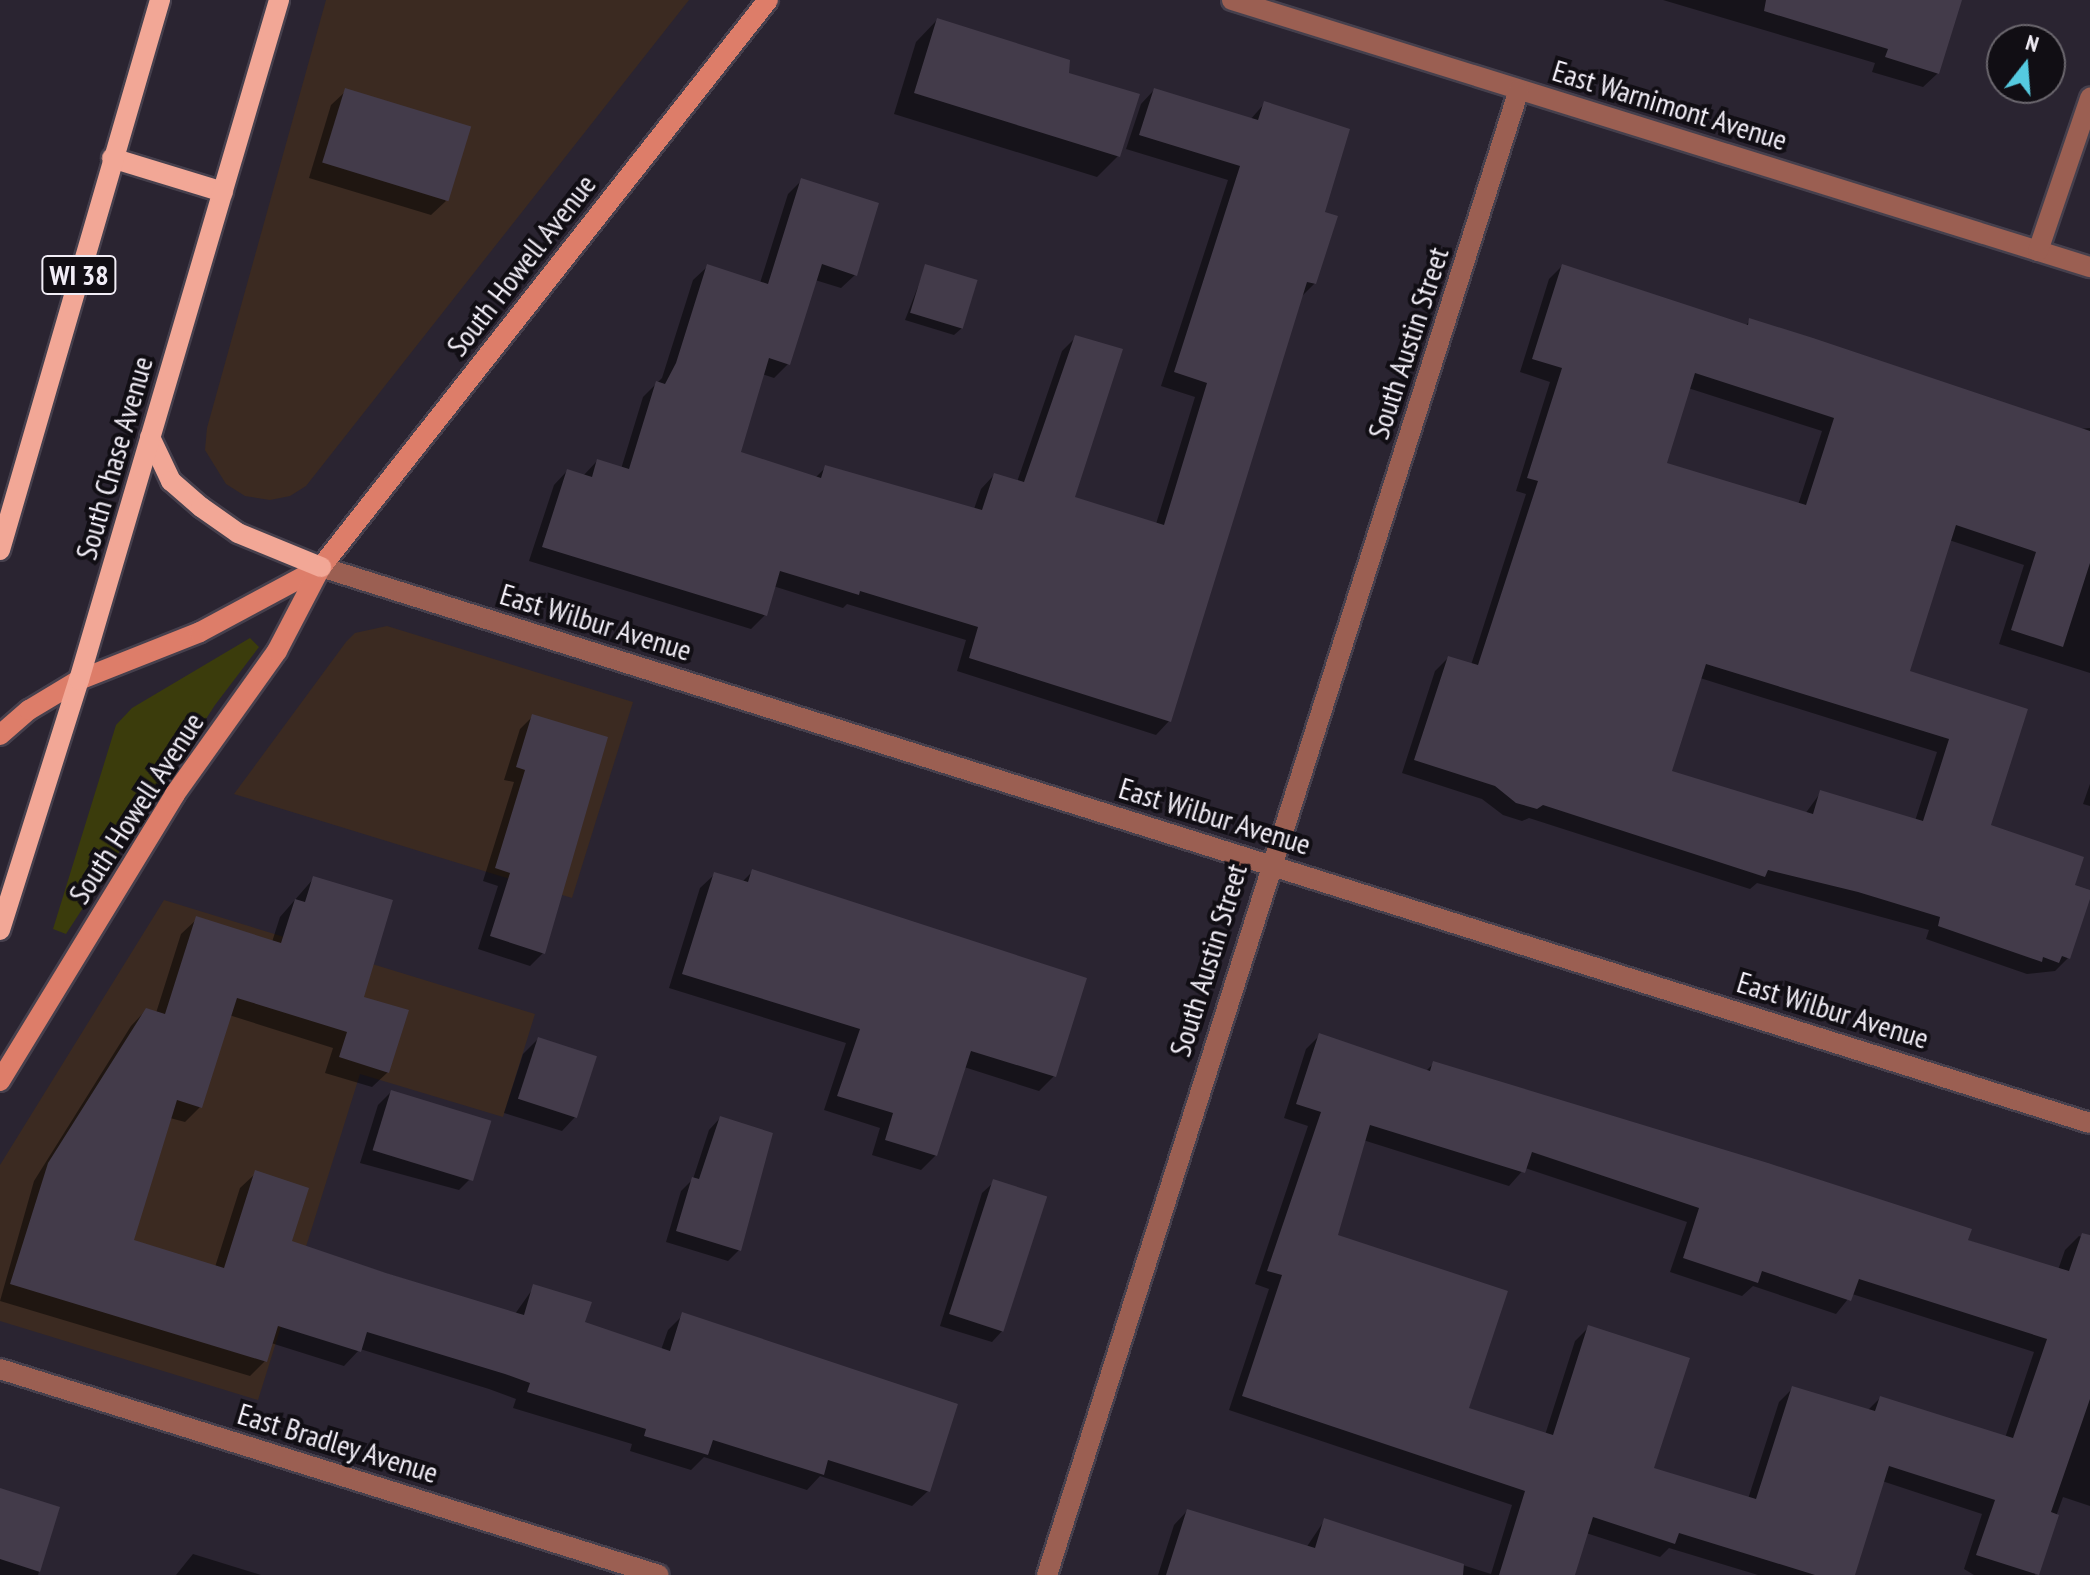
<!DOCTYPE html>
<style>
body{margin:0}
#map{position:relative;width:2090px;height:1575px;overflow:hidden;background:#2a2431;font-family:"PT Sans Narrow",sans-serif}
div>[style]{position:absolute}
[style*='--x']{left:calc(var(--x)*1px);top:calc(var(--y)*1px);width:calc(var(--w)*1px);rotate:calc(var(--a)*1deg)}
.commercial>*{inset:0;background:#3b2a21}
.green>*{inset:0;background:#3b3c0c}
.shadow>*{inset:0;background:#0007}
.building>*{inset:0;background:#433b4a;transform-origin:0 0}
.roads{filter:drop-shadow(2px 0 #46404d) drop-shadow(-2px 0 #46404d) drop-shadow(0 2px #46404d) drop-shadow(0 -2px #46404d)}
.street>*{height:20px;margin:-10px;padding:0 10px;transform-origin:10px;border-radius:10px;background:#9b5f52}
.secondary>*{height:20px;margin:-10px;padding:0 10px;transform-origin:10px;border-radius:10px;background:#dd7d69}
.primary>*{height:20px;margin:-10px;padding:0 10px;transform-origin:10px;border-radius:10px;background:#f2a796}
span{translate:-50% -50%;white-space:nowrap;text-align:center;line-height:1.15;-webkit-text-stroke:8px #110e14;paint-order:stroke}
.shield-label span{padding:2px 6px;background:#110e14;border:2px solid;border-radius:6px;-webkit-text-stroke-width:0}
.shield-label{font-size:28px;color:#f1edf6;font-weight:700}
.street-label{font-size:30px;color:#f1edf6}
.north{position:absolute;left:1986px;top:24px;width:80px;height:80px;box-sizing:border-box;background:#110e14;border:2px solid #6b676e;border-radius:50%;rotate:17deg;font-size:22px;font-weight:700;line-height:32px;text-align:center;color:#f1edf6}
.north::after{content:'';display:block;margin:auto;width:28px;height:36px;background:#55cae0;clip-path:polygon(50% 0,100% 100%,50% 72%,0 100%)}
</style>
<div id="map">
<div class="commercial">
<i style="clip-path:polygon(326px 0,689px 0,306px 486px,290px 496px,270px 500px,245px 496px,226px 484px,205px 450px,207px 428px)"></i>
<i style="clip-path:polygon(387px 626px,633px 702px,572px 898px,234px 794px,346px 642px,355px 633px)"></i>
<i style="clip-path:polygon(164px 900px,535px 1014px,503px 1117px,360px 1074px,258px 1400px,0 1321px,0 1165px)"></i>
</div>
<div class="green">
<i style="clip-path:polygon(250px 638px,259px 647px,215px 705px,66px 934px,53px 929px,116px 725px,132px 708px)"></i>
</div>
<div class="shadow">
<i style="clip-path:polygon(1663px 0,1960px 0,1938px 73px,1923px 87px,1872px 72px,1875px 63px)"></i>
<i style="clip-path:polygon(937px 20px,1118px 156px,1097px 177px,894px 114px,916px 42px)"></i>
<i style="clip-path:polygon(1154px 90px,1250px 120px,1264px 104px,1322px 213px,1315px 283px,1300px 298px,1169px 721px,1156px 735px,957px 671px,966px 640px,847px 604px,843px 608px,773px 586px,765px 615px,751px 629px,529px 561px,554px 485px,567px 471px,583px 476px,597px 461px,621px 469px,643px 397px,662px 378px,693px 280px,707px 267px,760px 283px,788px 194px,802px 180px,855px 275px,841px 288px,815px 280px,788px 364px,774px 378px,762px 374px,739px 453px,815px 478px,825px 468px,974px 509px,981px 489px,994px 475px,1017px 482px,1062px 351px,1076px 337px,1072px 498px,1156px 524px,1195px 397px,1161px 386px,1228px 180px,1126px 149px,1141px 104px)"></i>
<i style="clip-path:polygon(346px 91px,446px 201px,431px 215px,309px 178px,331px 105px)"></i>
<i style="clip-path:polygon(926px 266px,962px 328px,954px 335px,905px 320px)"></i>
<i style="clip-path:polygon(evenodd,1562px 266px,1745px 326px,1750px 321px,2078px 429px,2090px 428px,2090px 673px,1999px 644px,2024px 565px,1949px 540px,1907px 672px,2025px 710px,1988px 826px,2072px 886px,2090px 893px,2068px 958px,2055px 971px,2027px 974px,1926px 939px,1929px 930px,1757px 883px,1750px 889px,1529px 818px,1522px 821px,1503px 815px,1482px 799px,1402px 773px,1435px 671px,1448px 658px,1471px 665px,1526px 494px,1516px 491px,1550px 382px,1520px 372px,1549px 279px,1562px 266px,1688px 388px,1822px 431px,1798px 505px,1664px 464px,1688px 388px,1562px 266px,1700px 678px,1937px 752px,1915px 821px,1821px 792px,1805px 814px,1669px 773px,1700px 678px)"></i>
<i style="clip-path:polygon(533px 716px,543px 953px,530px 966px,478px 949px,498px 886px,483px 881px,514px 782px,504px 780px,520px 729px)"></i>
<i style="clip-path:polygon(2090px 784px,2090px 806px,2083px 804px)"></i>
<i style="clip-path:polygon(753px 871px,1054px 1076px,1039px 1091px,964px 1067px,936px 1155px,921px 1170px,872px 1155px,880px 1128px,824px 1110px,846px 1043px,669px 988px,700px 888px,715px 874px,742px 882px)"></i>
<i style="clip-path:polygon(314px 878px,388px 1072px,372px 1087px,325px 1073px,333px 1048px,229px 1015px,200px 1107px,185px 1122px,170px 1118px,131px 1241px,215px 1267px,240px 1188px,256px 1173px,290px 1243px,515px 1314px,534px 1287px,583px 1324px,661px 1350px,668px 1330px,683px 1315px,928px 1491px,912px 1506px,820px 1476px,807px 1490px,704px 1457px,691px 1470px,630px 1451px,632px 1444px,513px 1408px,516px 1399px,489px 1389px,360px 1349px,344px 1366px,271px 1343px,265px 1361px,250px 1376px,0 1301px,34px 1181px,131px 1026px,146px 1010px,156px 1013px,181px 934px,197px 919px,272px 942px,280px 917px)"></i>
<i style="clip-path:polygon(evenodd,1320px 1035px,1425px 1072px,1433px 1064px,2058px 1270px,2065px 1250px,2079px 1236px,2090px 1240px,2090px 1506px,2063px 1497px,2035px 1575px,1974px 1575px,1964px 1569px,1982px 1514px,1882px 1481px,1853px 1575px,1758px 1575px,1669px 1548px,1660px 1557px,1586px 1533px,1573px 1575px,1158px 1575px,1174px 1525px,1187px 1511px,1306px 1548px,1324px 1521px,1491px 1574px,1512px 1505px,1229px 1410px,1269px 1289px,1255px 1284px,1308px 1126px,1284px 1118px,1306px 1049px,1320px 1035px,1363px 1140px,1509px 1186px,1525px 1168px,1687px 1222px,1670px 1272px,1742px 1296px,1753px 1286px,1836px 1314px,1852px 1294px,2034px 1352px,2005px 1438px,1880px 1398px,1867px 1411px,1793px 1388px,1779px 1402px,1748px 1499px,1651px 1469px,1589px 1327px,1575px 1341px,1545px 1435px,1467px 1410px,1337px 1236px,1363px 1140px)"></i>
<i style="clip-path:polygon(538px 1039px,576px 1116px,562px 1131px,504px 1113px,523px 1054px)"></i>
<i style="clip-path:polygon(391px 1092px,472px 1177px,459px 1190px,360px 1163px,378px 1105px)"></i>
<i style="clip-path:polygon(720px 1118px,739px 1250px,728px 1261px,666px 1242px,681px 1191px,693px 1179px,709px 1130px)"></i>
<i style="clip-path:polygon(994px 1182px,1003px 1330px,992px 1342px,940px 1326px,982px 1193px)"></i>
<i style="clip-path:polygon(0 1490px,58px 1508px,38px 1575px,0 1575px)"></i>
<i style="clip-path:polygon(193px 1554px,261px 1575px,176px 1575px)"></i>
</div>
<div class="building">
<i style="clip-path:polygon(1766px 0,1962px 0,1939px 74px,1885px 57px,1888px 49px,1764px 11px)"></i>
<i style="clip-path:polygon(937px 18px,1070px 60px,1069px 73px,1140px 94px,1120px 157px,914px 93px)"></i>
<i style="left:345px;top:88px;width:132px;height:78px;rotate:17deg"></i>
<i style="clip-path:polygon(1154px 88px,1258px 120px,1264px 101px,1350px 129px,1325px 212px,1338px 216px,1316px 284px,1307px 282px,1171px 722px,969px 658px,978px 627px,860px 591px,859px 595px,780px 571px,767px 616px,542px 547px,567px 469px,592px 477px,597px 459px,629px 469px,656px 381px,665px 384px,676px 363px,707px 264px,768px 284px,801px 178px,879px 203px,857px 276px,822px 264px,790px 365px,769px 358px,741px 452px,821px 478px,825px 465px,982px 510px,994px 473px,1024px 482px,1075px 335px,1123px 349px,1075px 497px,1164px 525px,1207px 383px,1174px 372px,1240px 166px,1139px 135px)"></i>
<i style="left:925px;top:264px;width:55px;height:51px;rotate:17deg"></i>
<i style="clip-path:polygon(evenodd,1562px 264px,1748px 325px,1749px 318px,1813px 338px,2090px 431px,2090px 563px,2063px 647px,2011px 630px,2036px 552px,1956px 525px,1910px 671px,2028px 709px,1991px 825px,2084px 857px,2075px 885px,2090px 890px,2090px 899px,2070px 959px,2062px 956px,2059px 963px,2043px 957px,2042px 962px,1938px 926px,1940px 917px,1858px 892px,1768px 870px,1765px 877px,1543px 805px,1537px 809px,1516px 803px,1495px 786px,1414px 760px,1448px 656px,1478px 665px,1538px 481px,1527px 478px,1562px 368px,1532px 359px,1562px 264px,1695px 373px,1834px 418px,1806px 505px,1667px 463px,1695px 373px,1562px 264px,1706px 664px,1949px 739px,1923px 821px,1820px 790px,1813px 814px,1672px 771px,1706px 664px)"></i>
<i style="clip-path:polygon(532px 714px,608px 737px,545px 954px,490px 936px,510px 873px,495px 868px,525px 770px,516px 767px)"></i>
<i style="clip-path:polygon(752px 869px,1087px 978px,1056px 1077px,971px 1051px,937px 1156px,885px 1140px,893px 1113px,837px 1096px,860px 1029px,682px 974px,714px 872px,748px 882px)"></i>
<i style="clip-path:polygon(313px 876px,393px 900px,364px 997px,409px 1010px,389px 1073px,339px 1057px,347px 1032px,237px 998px,202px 1108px,177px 1100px,134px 1240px,224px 1268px,255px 1170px,309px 1188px,292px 1241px,386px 1273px,524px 1315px,533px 1284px,592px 1302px,585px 1322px,670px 1351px,682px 1312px,958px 1404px,930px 1492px,828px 1460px,824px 1475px,713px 1440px,708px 1455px,644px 1436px,646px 1429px,527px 1392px,530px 1383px,505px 1374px,367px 1332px,361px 1352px,278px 1326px,267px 1362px,10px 1284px,48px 1163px,146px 1008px,165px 1014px,196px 916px,281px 943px,295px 899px,305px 902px)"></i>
<i style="clip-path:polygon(evenodd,1319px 1033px,1430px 1071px,1433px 1061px,1768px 1163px,1972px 1229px,1968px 1240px,2069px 1271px,2082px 1233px,2090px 1235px,2090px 1399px,2051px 1512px,2059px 1515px,2039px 1575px,1976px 1555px,1995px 1500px,1889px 1466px,1855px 1575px,1815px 1575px,1679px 1533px,1675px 1544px,1593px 1517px,1575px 1575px,1499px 1575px,1525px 1491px,1242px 1396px,1282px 1275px,1267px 1271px,1321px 1112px,1296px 1104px,1319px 1033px,1370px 1125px,1525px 1173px,1532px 1152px,1699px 1208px,1683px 1258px,1758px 1283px,1762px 1271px,1851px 1301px,1859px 1279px,2047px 1339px,2013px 1438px,1880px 1396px,1875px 1411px,1792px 1386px,1756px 1499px,1654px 1468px,1690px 1358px,1588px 1325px,1553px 1435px,1469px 1408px,1508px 1291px,1338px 1235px,1370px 1125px)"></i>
<i style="left:538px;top:1037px;width:62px;height:65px;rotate:18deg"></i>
<i style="left:391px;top:1090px;width:105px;height:63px;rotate:17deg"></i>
<i style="clip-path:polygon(720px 1116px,773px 1133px,741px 1251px,676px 1231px,692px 1177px,699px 1179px)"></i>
<i style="left:993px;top:1179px;width:57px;height:142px;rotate:18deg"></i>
<i style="clip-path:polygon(0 1488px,60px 1507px,40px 1572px,0 1559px)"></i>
<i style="clip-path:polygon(1187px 1509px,1315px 1548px,1324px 1518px,1464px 1564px,1463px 1575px,1166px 1575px)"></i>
</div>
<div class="roads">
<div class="street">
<i style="--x:1232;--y:0;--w:899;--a:17.29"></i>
<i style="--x:2038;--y:251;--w:162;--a:-71.2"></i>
<i style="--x:321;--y:567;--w:1854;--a:17.45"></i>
<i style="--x:0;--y:1369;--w:690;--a:17.36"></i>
<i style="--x:1047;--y:1575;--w:1558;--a:-72.37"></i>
</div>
<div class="secondary">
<i style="--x:0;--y:735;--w:38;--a:-41"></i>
<i style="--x:29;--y:710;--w:58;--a:-31"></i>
<i style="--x:79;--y:680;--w:130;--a:-21.6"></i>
<i style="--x:200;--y:632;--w:137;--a:-28.2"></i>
<i style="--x:0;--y:1081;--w:336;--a:-58.6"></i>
<i style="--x:175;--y:794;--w:176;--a:-54.5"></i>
<i style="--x:277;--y:651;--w:95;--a:-62.4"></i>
<i style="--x:321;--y:567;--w:722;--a:-51.75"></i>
</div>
<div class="primary">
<i style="--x:112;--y:158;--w:116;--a:17"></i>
<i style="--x:150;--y:437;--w:49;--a:64.5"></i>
<i style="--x:171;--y:481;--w:40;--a:41"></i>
<i style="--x:201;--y:507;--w:45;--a:35.1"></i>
<i style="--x:238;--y:533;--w:90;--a:22.3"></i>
<i style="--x:0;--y:550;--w:573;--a:-73.78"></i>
<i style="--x:0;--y:930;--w:262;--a:-72.5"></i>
<i style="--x:79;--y:680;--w:709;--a:-73.61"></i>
</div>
</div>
<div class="shield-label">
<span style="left:79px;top:275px">WI 38</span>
</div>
<div class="street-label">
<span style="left:1670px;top:105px;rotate:17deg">East Warnimont Avenue</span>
<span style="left:521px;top:265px;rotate:-52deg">South Howell Avenue</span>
<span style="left:1408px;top:343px;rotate:-72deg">South Austin Street</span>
<span style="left:114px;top:458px;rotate:-74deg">South Chase Avenue</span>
<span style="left:596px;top:622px;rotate:17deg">East Wilbur Avenue</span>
<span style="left:136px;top:808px;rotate:-57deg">South Howell Avenue</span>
<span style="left:1215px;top:816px;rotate:17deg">East Wilbur Avenue</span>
<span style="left:1208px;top:960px;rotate:-73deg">South Austin Street</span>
<span style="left:1833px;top:1010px;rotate:17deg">East Wilbur Avenue</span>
<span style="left:338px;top:1443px;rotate:17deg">East Bradley Avenue</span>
</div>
<div class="north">N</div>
</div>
